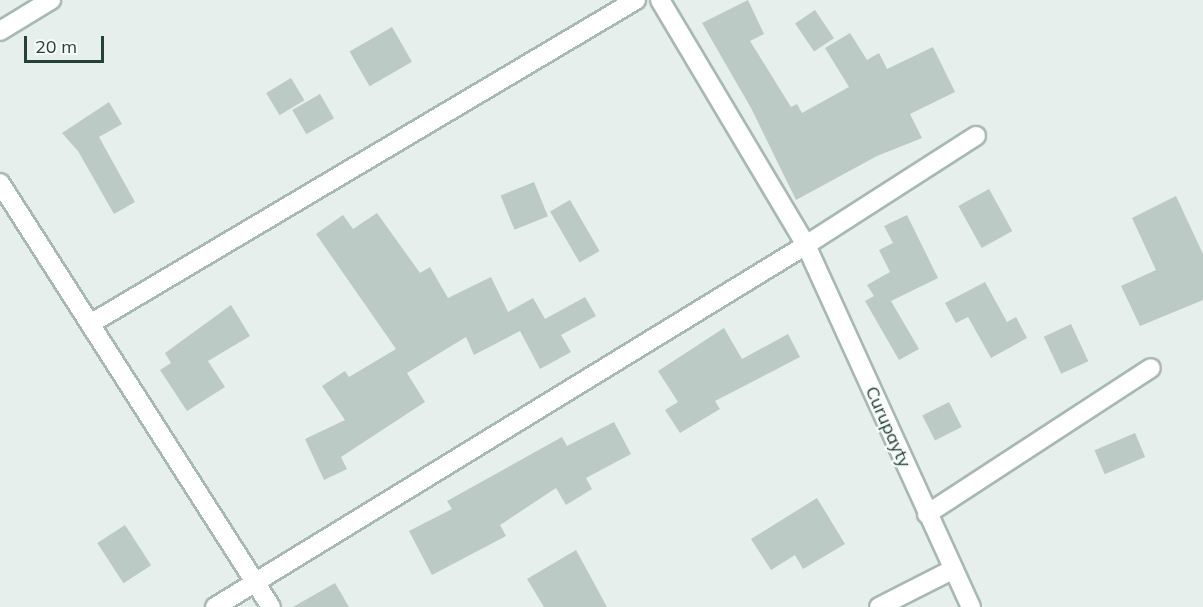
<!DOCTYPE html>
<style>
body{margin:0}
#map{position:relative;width:1203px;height:607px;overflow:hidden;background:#e6efeb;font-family:Mulish,sans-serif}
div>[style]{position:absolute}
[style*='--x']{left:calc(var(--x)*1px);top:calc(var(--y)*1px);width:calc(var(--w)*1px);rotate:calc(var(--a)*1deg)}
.building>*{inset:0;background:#bbcac4;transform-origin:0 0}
.roads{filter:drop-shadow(2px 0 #a8b8b2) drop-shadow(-2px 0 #a8b8b2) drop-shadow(0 2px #a8b8b2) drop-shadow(0 -2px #a8b8b2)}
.minor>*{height:18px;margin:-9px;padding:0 9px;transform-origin:9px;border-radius:9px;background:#fff}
span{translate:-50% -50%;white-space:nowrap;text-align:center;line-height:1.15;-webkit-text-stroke:4.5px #f7fbf9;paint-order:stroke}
.street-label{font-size:18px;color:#24423a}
.scale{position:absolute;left:24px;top:36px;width:80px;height:27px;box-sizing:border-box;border:3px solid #24423a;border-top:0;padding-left:8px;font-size:18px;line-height:21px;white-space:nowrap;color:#24423a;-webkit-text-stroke:4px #f7fbf9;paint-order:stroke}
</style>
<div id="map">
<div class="building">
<i style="clip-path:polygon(748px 0,764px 34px,750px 41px,791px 107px,797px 104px,802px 113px,849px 87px,825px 48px,850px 33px,867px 60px,879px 53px,887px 69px,933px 47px,955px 92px,910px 114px,922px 138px,877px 156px,796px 200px,751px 108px,702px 23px)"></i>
<i style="left:815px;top:10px;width:34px;height:24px;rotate:56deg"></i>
<i style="left:392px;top:27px;width:40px;height:49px;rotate:60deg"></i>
<i style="left:291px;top:78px;width:26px;height:29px;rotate:59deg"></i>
<i style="left:320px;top:94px;width:28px;height:32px;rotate:60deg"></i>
<i style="clip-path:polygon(109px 102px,122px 124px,99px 137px,135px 202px,114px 214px,78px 151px,62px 133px)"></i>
<i style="left:534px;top:182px;width:37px;height:36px;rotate:68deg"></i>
<i style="left:989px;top:189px;width:48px;height:35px;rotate:61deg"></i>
<i style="clip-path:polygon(1176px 196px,1203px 254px,1203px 300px,1140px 326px,1121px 286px,1156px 270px,1132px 218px)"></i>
<i style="left:570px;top:200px;width:59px;height:23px;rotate:60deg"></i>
<i style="clip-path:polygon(377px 213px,420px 273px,430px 267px,448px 298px,491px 277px,508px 312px,533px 298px,545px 319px,585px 297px,596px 316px,561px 335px,571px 352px,540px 369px,520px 331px,474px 355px,466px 337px,407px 373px,425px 402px,341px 457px,347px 469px,324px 480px,305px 439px,345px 420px,322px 386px,345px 371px,349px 377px,396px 349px,316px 234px,343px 215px,353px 229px)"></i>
<i style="clip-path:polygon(907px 215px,938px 278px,891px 301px,919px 349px,899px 360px,865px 301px,874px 296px,867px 285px,890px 272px,879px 250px,893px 243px,884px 226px)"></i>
<i style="clip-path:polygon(985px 282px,1007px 322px,1016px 317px,1027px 338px,991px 358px,968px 317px,956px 323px,945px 303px)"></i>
<i style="clip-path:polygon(231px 305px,250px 336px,208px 361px,225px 387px,187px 411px,160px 370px,171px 363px,165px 353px)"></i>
<i style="left:1071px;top:324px;width:41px;height:30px;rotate:65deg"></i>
<i style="clip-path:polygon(724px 328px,742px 359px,788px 334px,800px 357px,715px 401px,720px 409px,680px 433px,665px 410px,678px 402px,658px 371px)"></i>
<i style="left:949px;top:402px;width:28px;height:30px;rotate:63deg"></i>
<i style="clip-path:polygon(614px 422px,631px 454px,586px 478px,592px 489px,566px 505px,556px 488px,500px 525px,506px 536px,432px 575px,409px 531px,452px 509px,447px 501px,562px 437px,567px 446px)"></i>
<i style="left:1135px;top:433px;width:26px;height:44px;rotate:67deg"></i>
<i style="clip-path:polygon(817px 498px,845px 544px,803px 569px,795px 555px,771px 570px,751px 539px)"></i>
<i style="left:125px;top:525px;width:48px;height:33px;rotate:57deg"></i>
<i style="clip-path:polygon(576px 550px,607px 607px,544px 607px,527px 579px)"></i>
<i style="clip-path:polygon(335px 583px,349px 607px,293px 607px)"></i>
</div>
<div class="roads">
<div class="minor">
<i style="--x:660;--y:0;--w:285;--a:59.2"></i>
<i style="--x:806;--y:245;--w:398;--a:65.5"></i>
<i style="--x:0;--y:31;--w:60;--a:-31.3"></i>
<i style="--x:0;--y:183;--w:503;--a:57.42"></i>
<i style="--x:90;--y:324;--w:635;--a:-30.69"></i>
<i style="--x:927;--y:514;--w:267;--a:-33.1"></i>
<i style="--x:215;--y:607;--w:693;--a:-31.49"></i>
<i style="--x:806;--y:245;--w:202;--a:-32.7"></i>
<i style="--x:879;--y:607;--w:82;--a:-26.9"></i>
</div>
</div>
<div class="street-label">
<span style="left:888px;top:427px;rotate:66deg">Curupayty</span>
</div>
<div class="scale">20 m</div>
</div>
